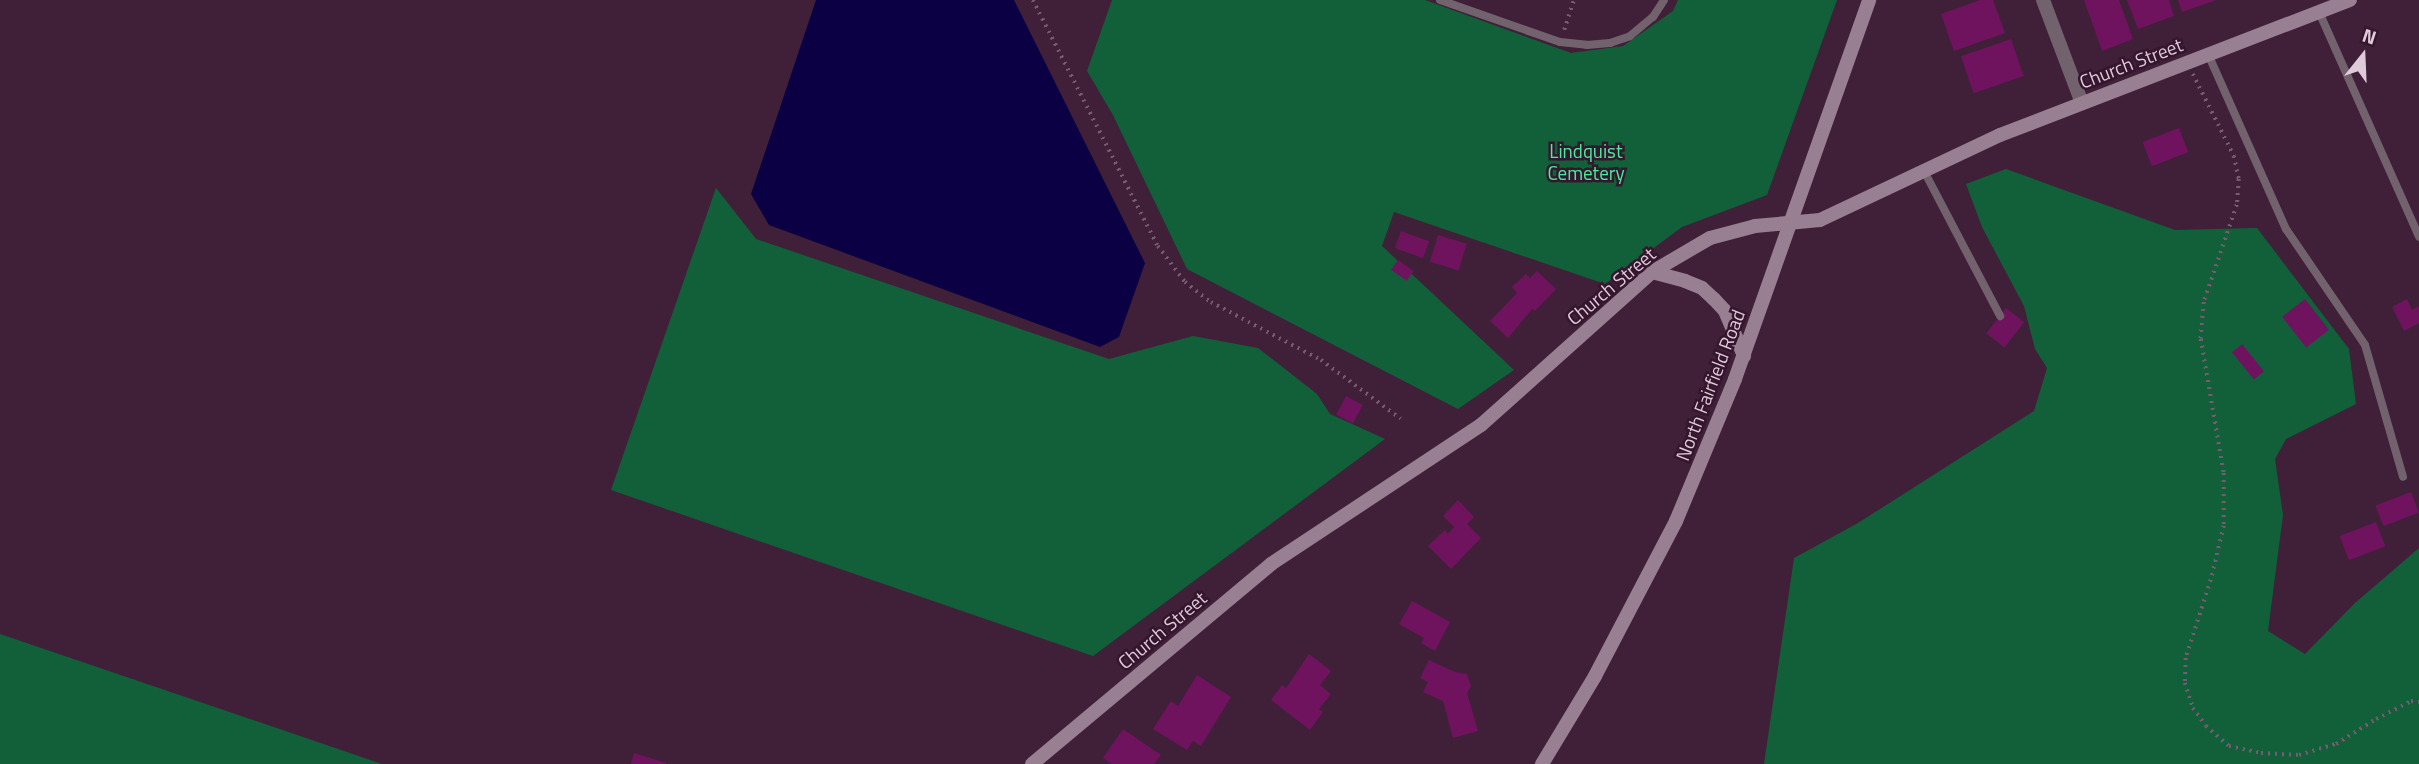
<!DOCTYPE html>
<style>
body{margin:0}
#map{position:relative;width:2419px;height:764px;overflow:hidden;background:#3f2038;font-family:"Titillium Web",sans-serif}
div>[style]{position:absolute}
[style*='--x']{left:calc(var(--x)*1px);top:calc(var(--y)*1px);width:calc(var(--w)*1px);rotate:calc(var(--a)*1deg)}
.green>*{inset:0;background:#12603a}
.water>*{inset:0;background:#0c0044}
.building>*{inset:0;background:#6f135f;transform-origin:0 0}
.path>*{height:3.5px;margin-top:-1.75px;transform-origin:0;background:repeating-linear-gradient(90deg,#775b70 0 2px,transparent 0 7px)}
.lane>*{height:8px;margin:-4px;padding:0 4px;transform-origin:4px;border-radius:4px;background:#72626d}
.street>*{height:14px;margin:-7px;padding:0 7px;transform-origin:7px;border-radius:7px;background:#72626d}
.secondary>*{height:14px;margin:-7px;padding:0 7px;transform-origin:7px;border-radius:7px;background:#997f92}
span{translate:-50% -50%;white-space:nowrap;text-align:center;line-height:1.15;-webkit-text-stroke:5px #35162e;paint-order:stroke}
.street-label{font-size:19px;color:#dfcad9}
.park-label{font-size:19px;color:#48ed9a}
.north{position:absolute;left:2328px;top:21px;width:70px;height:70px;-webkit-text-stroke:5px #35162e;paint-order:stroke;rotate:18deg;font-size:19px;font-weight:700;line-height:28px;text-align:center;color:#dfcad9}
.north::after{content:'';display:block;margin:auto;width:24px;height:32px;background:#dfcad9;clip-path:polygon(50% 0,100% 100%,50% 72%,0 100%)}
</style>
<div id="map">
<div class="green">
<i style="clip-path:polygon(1112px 0,1425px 0,1571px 53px,1623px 46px,1673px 11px,1678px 0,1837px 0,1767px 195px,1682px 227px,1605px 284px,1394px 212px,1382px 246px,1514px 370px,1458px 409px,1187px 269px,1113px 115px,1087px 71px)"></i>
<i style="clip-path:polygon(2006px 169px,2175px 230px,2257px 228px,2349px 349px,2356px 404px,2286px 439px,2275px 459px,2283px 515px,2268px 631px,2305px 654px,2355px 603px,2419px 548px,2419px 764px,1764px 764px,1794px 558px,1858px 523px,2034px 411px,2047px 368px,2035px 349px,2024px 306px,1982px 227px,1966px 184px)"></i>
<i style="clip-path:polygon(716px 188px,756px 239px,1109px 359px,1193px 336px,1258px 348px,1317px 394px,1330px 414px,1385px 439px,1093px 656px,611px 490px)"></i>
<i style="clip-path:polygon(0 634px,250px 719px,382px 764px,0 764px)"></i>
</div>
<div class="water">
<i style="clip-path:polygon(816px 0,1014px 0,1145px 263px,1119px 337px,1100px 347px,769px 225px,751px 194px)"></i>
</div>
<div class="building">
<i style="clip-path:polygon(1980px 0,1993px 0,2005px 33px,1954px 51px,1941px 14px)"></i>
<i style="clip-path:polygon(2084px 0,2119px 0,2133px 39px,2102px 51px)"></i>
<i style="clip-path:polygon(2127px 0,2169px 0,2174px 16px,2138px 29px)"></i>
<i style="clip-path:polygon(2178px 0,2216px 0,2182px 12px)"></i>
<i style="left:2011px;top:39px;width:39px;height:53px;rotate:71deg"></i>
<i style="left:2179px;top:128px;width:26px;height:39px;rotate:69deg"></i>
<i style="left:1401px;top:231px;width:30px;height:18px;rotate:20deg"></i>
<i style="left:1438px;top:235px;width:30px;height:28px;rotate:17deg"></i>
<i style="left:1398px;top:260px;width:19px;height:12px;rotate:35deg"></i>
<i style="clip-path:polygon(1537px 271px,1556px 289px,1535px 311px,1532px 309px,1508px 338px,1490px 321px,1517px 293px,1512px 287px,1526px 274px,1530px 278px)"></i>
<i style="left:2305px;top:299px;width:39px;height:29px;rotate:52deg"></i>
<i style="clip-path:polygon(2407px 299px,2412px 310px,2419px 306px,2419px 323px,2404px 331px,2392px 307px)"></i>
<i style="left:2006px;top:308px;width:23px;height:32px;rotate:38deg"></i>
<i style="left:2242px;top:344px;width:35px;height:13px;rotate:51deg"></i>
<i style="left:1346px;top:396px;width:19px;height:21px;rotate:28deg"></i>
<i style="left:2411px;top:492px;width:22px;height:38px;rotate:69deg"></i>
<i style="clip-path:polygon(1458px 500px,1474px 517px,1467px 524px,1481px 538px,1451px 569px,1428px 546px,1445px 530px,1448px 534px,1454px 527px,1443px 516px)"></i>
<i style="left:2376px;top:522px;width:26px;height:39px;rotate:69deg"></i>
<i style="clip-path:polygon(1412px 601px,1450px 622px,1435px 651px,1421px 643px,1424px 638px,1399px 624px)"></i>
<i style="clip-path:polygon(1309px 654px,1331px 671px,1320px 685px,1331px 694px,1319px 709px,1323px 712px,1310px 730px,1271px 700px,1282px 685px,1286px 688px)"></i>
<i style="clip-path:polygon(1429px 660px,1455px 672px,1467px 674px,1471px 686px,1467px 693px,1478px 731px,1453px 738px,1443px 701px,1423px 692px,1428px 682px,1420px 678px)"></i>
<i style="clip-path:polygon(1197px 675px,1231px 697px,1201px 746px,1193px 741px,1187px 750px,1153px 729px,1171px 701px,1178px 706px)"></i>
<i style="clip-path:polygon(1123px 729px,1161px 755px,1154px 764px,1111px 764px,1103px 758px)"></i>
<i style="clip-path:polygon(634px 753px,666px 763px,666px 764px,631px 764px)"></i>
</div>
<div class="path">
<i style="--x:1033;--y:0;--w:276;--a:63.1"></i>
<i style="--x:1158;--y:246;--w:45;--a:53.1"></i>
<i style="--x:1185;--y:282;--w:33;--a:38"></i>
<i style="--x:1211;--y:302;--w:124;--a:27.8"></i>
<i style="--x:1321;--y:360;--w:99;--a:36.4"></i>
<i style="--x:1564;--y:30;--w:32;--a:-72"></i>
<i style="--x:2193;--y:74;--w:92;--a:63.4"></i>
<i style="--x:2234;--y:156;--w:24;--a:78"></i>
<i style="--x:2239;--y:179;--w:26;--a:94"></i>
<i style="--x:2237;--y:205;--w:102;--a:108.8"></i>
<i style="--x:2204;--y:302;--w:37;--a:95"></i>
<i style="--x:2201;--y:339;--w:136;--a:80.3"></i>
<i style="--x:2224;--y:473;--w:53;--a:90"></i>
<i style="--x:2224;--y:526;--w:56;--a:103.5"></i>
<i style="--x:2211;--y:580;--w:82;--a:107.8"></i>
<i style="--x:2186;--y:658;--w:25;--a:92"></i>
<i style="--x:2185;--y:683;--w:26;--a:72"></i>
<i style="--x:2193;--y:708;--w:22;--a:54"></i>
<i style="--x:2206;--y:726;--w:30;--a:41"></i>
<i style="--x:2229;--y:746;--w:33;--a:12"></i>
<i style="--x:2261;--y:753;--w:38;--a:3"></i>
<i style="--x:2299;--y:755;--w:39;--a:-17"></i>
<i style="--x:2336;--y:744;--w:47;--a:-32"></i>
<i style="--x:2376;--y:719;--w:39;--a:-27"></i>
<i style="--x:2411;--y:701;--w:8;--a:7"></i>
</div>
<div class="lane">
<i style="--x:1440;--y:0;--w:127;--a:19.3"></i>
<i style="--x:1560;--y:42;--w:27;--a:6"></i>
<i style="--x:1587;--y:45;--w:23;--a:-5"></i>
<i style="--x:1610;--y:43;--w:21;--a:-19"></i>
<i style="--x:1630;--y:36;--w:30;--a:-40"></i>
<i style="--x:1653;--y:17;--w:20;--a:-57"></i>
<i style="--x:2319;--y:12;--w:246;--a:66"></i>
<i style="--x:2208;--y:54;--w:192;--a:66"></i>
<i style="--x:2286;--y:229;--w:140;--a:55.7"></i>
<i style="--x:2365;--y:345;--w:137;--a:73.9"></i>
<i style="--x:1924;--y:171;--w:164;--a:62.3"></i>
</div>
<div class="street">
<i style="--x:2043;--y:0;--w:110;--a:69.3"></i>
</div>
<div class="secondary">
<i style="--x:1652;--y:272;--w:34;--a:15"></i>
<i style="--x:1685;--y:281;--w:18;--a:22"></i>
<i style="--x:1702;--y:288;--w:16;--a:43"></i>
<i style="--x:1714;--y:299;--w:16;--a:47"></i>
<i style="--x:1725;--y:311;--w:49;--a:67.1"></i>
<i style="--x:1032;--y:764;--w:312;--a:-39.9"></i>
<i style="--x:1271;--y:564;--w:252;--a:-33.5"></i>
<i style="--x:1481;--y:425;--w:229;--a:-41.8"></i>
<i style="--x:1652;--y:272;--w:67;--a:-30.4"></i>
<i style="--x:1710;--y:238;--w:47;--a:-14.9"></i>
<i style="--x:1755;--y:226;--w:65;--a:-5.3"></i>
<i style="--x:1820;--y:220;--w:199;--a:-25.3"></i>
<i style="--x:2000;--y:135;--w:375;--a:-21.1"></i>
<i style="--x:1542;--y:764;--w:103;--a:-58.9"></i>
<i style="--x:1595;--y:676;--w:175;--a:-62.4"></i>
<i style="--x:1676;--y:521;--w:154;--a:-67.4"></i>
<i style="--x:1735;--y:379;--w:402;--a:-70.5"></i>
</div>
<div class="street-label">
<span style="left:2131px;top:63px;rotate:-21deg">Church Street</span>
<span style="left:1611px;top:286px;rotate:-40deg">Church Street</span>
<span style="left:1710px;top:385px;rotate:-69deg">North Fairfield Road</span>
<span style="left:1162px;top:630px;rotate:-40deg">Church Street</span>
</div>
<div class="park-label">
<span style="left:1586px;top:162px">Lindquist<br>Cemetery</span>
</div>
<div class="north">N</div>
</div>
